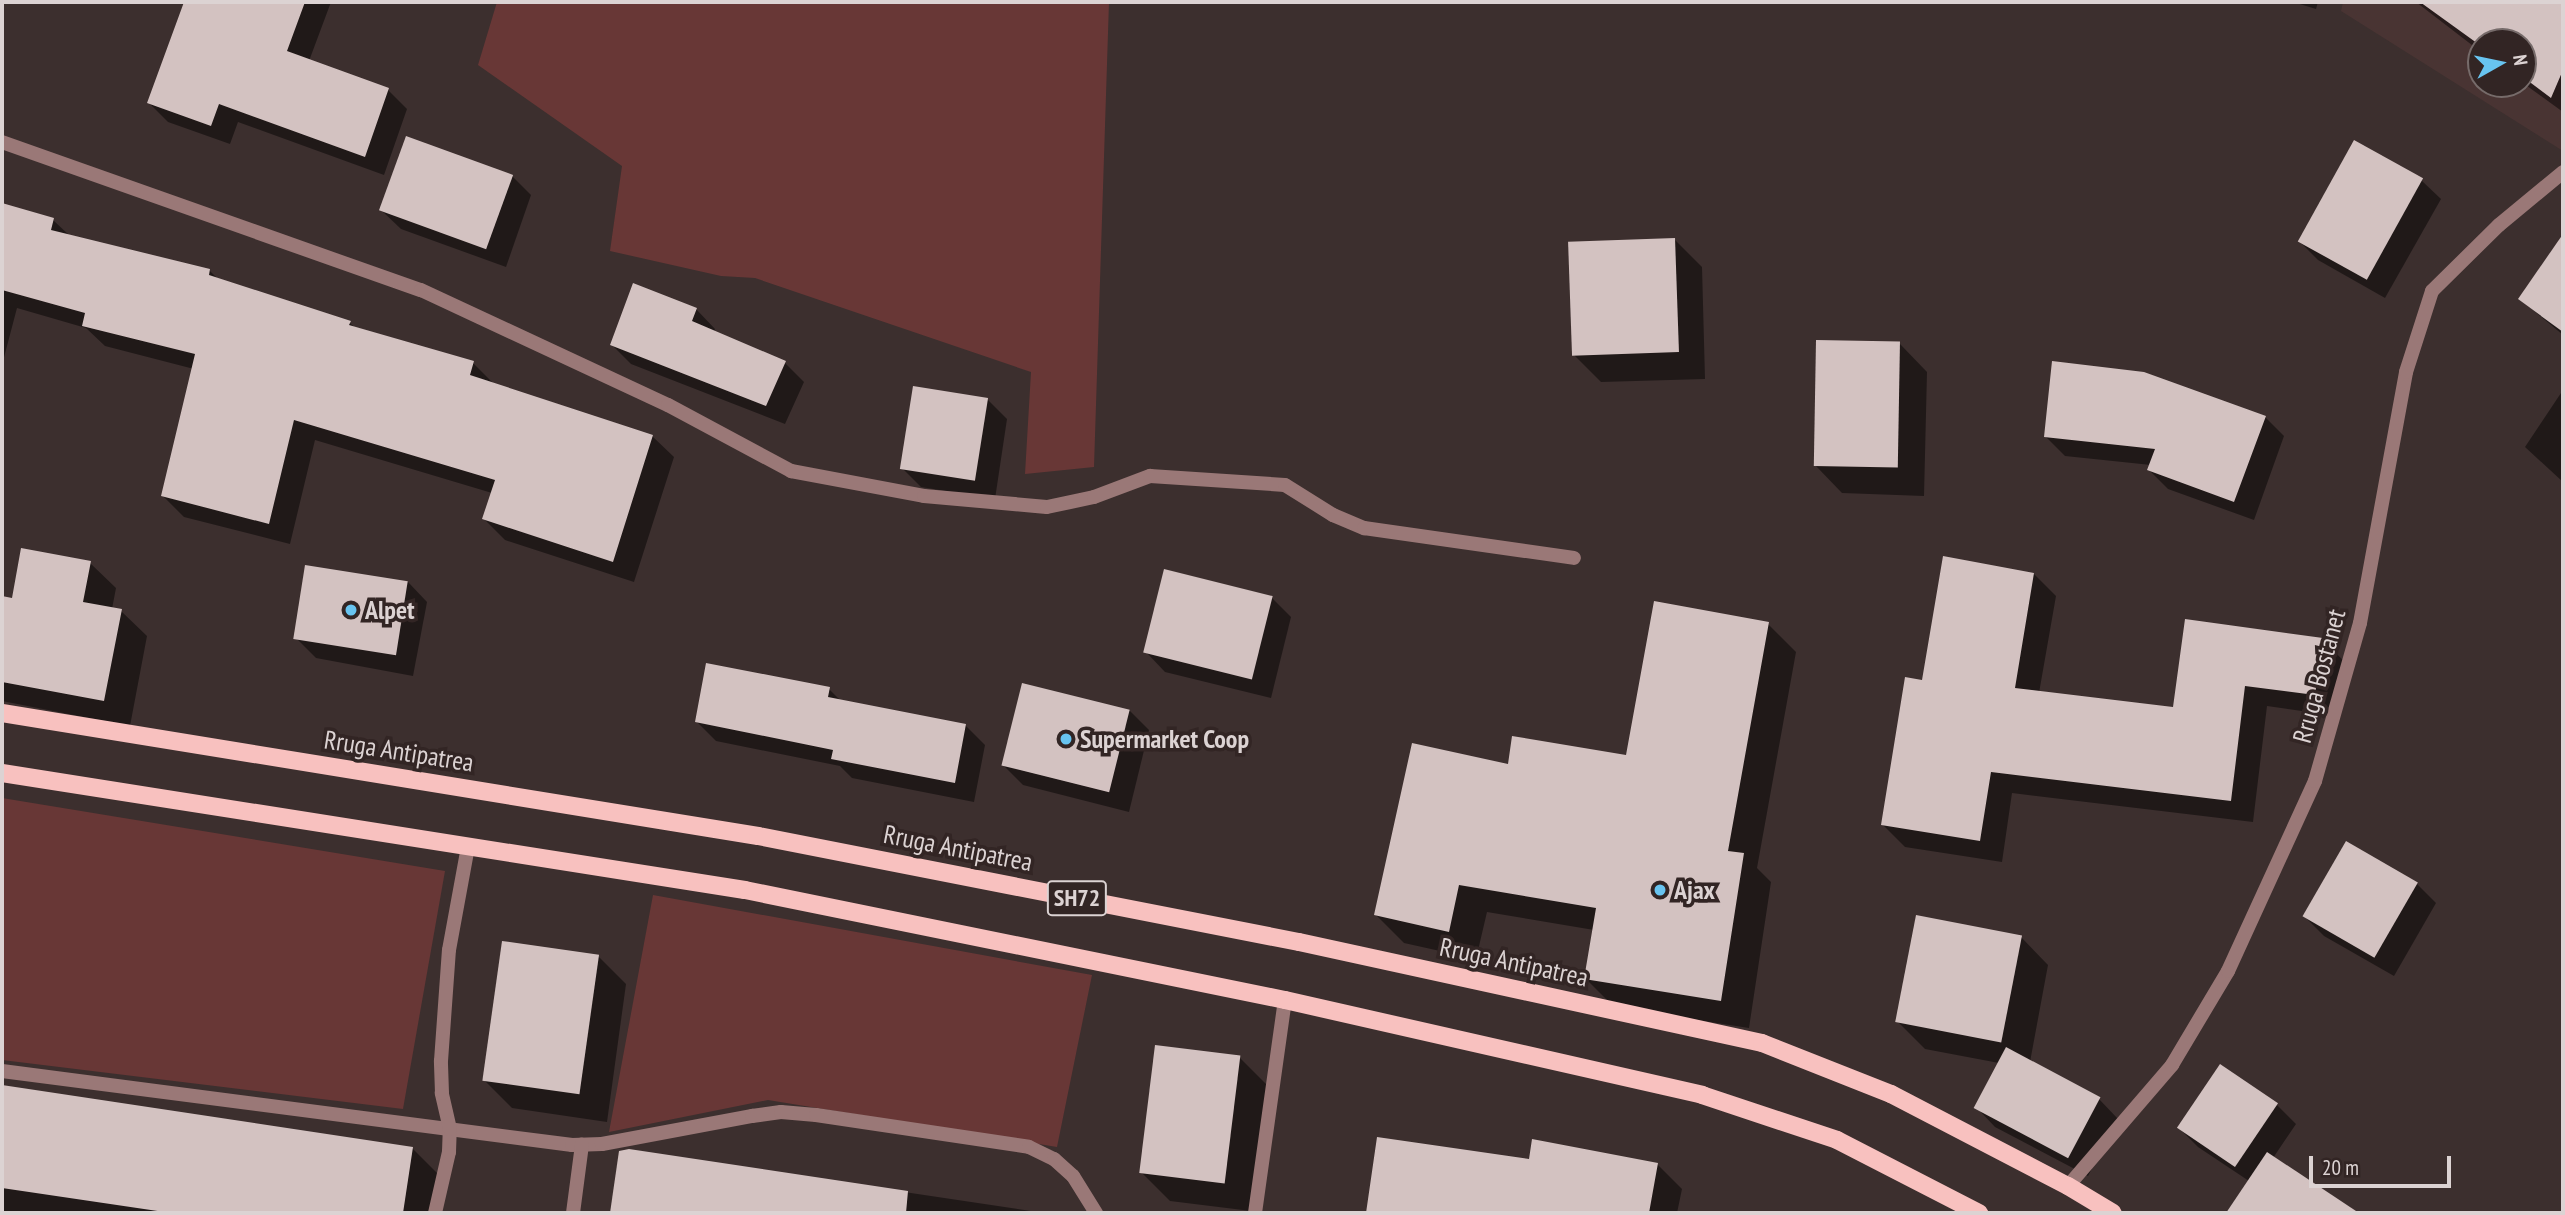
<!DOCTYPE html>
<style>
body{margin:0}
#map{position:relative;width:2565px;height:1215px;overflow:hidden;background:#3c2f2e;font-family:"PT Sans Narrow",sans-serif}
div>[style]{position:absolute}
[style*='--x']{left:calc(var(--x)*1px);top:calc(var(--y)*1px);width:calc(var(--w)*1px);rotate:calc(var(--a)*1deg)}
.built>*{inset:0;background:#493433}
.green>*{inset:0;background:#683736}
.shadow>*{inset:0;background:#0007}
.building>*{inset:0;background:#d3c2c1;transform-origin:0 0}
.minor>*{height:14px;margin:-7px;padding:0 7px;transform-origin:7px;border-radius:7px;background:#9a7877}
.primary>*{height:18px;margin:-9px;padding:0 9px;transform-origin:9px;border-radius:9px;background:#f8c1bf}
.dots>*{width:19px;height:19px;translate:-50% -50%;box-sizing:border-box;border:4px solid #322524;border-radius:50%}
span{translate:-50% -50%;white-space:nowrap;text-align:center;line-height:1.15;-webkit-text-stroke:7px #322524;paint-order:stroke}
.shield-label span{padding:2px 5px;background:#322524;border:2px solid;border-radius:5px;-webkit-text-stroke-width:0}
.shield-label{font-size:24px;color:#dcd3d3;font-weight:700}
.poi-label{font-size:26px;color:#dcd3d3;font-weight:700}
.left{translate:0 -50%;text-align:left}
.street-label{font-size:26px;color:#dcd3d3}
.frame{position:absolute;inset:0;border:4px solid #dcd3d3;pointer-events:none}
.north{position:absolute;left:2467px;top:28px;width:70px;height:70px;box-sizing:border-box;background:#322524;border:2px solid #766b6a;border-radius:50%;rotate:81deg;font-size:19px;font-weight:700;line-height:28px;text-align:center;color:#dcd3d3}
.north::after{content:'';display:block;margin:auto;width:24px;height:32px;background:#68c4f0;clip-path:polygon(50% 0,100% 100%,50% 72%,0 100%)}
.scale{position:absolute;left:2309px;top:1156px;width:142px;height:32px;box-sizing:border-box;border:4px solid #dcd3d3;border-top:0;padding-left:9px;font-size:21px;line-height:24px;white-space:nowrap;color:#dcd3d3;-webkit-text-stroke:5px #322524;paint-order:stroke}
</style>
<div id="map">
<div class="built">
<i style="clip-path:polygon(evenodd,2343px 2px,2563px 2px,2563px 151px,2341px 11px,2343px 2px,2481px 42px,2523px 42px,2523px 84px,2481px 84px,2481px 42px)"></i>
</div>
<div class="green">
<i style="clip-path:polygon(497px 2px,1109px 2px,1094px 467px,1025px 474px,1031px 372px,755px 278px,721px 276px,610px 251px,622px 166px,478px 65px)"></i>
<i style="clip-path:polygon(2px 798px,445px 871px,403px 1109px,2px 1060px)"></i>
<i style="clip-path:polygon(653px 895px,1092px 975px,1057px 1147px,768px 1100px,609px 1132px)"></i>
</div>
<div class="shadow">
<i style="clip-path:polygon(209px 2px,331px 2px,309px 61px,388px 90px,407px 109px,384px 175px,238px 122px,230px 144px,168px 122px,149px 103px,194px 43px)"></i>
<i style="clip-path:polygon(2293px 2px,2318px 2px,2316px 9px)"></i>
<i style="clip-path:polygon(2416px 2px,2563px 2px,2563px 112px,2523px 83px,2523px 42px,2481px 42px,2481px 52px)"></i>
<i style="clip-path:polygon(512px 176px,531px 195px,506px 267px,401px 229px,381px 210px)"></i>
<i style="clip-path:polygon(2421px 180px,2441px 199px,2385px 298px,2318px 260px,2299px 241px)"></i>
<i style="clip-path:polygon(2px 205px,53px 220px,70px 236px,209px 270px,220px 281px,350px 323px,355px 328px,473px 363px,494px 384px,652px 436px,674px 457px,634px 582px,505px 540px,484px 519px,492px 493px,315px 440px,290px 544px,184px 517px,163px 496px,194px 369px,105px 346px,86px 328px,17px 308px,2px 365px)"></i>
<i style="clip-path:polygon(1674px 239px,1702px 267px,1705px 379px,1601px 382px,1573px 354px)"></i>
<i style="clip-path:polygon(2542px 267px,2563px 282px,2563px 335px,2520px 299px)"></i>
<i style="clip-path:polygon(696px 309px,715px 329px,714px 332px,785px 363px,804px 382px,785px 424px,631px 364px,612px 345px)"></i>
<i style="clip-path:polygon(1900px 344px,1927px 372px,1924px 496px,1842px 493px,1815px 465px)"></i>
<i style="clip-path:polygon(2563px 390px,2563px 482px,2525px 447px)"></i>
<i style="clip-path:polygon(988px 400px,1007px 419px,995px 499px,921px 487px,902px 468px)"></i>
<i style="clip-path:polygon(2265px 417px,2284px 436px,2254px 520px,2168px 489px,2149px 470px,2151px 465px,2065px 456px,2046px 437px)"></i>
<i style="clip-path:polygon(90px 563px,116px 588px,112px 609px,121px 611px,147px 636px,130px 726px,2px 701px,2px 598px,14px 601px)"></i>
<i style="clip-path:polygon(2034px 574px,2056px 596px,2039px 693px,2175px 709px,2322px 640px,2344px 661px,2337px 716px,2267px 706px,2253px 822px,2012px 793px,2002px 862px,1905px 847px,1883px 825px,1923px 682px)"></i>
<i style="clip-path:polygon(408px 582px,427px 602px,413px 676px,316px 658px,297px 639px)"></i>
<i style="clip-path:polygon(1272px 598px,1291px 617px,1271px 698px,1165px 672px,1146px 652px)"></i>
<i style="clip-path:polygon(1768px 624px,1796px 652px,1757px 868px,1771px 882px,1749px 1028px,1614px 1007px,1586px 979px,1594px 930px,1487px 912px,1476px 959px,1404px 943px,1376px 915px,1509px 766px,1628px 757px)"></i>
<i style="clip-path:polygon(1024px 685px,1130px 711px,1149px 730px,1129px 812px,1023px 785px,1004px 766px)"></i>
<i style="clip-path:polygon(829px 689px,841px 701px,966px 726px,985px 745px,974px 802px,852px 778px,840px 766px,716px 741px,697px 722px)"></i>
<i style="clip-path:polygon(2417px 884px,2436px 903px,2394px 976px,2324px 936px,2305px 917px)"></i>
<i style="clip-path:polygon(2021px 937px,2048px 965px,2030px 1062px,2099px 1099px,2118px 1119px,2088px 1176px,1995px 1127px,1976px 1107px,1999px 1063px,1925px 1049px,1897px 1021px)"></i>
<i style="clip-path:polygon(598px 956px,626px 984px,607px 1122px,512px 1108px,484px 1080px)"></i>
<i style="clip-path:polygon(1239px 1057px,1267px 1085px,1251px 1211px,1170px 1201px,1142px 1173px)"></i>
<i style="clip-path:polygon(2px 1087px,413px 1149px,446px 1182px,441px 1213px,4px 1213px,2px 1211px)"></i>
<i style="clip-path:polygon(2277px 1105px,2296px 1124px,2273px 1158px,2331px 1197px,2348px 1213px,2228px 1213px,2249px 1181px,2198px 1147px,2179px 1128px)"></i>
<i style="clip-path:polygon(1378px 1139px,1530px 1161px,1658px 1165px,1682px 1189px,1677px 1213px,1367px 1213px)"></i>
<i style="clip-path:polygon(629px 1151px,1044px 1213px,612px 1213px,621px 1152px)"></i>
</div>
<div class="building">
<i style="clip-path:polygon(184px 2px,305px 2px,287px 51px,389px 88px,365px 157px,219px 104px,211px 126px,147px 103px)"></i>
<i style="clip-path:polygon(2420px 2px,2563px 2px,2563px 70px,2551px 98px,2523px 77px,2523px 42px,2481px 42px,2481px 46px)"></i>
<i style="left:406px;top:136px;width:114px;height:79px;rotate:20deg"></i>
<i style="left:2354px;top:140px;width:79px;height:116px;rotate:29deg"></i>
<i style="clip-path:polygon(2px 203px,54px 218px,51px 230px,210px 269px,209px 275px,351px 321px,349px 325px,474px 361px,470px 375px,653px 435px,613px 562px,482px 519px,495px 480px,294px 420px,269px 524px,161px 496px,195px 354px,82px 326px,85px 313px,2px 290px)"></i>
<i style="clip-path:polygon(2563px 234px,2563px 332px,2518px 299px)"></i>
<i style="left:1675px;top:238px;width:114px;height:107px;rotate:88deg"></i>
<i style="clip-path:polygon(633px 283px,697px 308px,692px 321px,786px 361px,766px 406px,610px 345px)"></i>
<i style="left:1816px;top:340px;width:84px;height:126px;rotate:1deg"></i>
<i style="clip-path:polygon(2052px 361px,2144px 372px,2266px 416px,2234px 502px,2147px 470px,2155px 449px,2044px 437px)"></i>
<i style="left:913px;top:386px;width:76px;height:84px;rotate:9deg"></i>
<i style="clip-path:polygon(21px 548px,91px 561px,83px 602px,122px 609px,104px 701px,2px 682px,2px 596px,12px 598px)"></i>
<i style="clip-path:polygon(1943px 556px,2034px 573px,2015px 688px,2173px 707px,2185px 619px,2323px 638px,2315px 695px,2245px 686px,2231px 801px,1991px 772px,1980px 841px,1881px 825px,1905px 677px,1922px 680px)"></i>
<i style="left:305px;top:565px;width:104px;height:75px;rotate:9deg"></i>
<i style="left:1164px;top:569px;width:112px;height:86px;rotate:14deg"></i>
<i style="clip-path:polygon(1654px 601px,1769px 622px,1728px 851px,1744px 853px,1721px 1001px,1584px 979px,1596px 908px,1459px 885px,1449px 932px,1374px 915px,1412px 743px,1508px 764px,1512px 736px,1626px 755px)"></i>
<i style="clip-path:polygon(706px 663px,830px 687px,828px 697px,966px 724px,955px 783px,831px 759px,833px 750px,695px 722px)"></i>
<i style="left:1022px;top:683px;width:111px;height:85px;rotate:14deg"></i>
<i style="left:2346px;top:841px;width:83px;height:87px;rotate:30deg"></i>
<i style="left:1916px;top:915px;width:108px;height:109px;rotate:11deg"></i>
<i style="left:502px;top:941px;width:98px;height:141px;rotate:8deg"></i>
<i style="left:1155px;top:1045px;width:86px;height:129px;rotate:7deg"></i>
<i style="left:2006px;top:1047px;width:107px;height:69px;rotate:28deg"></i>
<i style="left:2220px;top:1064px;width:70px;height:77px;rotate:34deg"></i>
<i style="clip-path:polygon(2px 1085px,413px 1147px,403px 1213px,171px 1213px,2px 1188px)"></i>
<i style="clip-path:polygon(1377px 1137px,1529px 1159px,1532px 1139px,1658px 1163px,1649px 1213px,1366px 1213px)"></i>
<i style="clip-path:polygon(629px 1149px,908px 1191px,906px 1213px,610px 1213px,619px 1151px)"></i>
<i style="clip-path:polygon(2267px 1152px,2359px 1213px,2226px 1213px)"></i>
</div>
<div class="minor">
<i style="--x:2;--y:142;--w:444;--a:19.5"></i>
<i style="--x:421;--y:290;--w:272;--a:25"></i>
<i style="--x:668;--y:405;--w:140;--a:28.2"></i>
<i style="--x:791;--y:471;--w:135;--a:10.6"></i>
<i style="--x:924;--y:496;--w:123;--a:5.1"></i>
<i style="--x:1047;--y:507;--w:48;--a:-12"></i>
<i style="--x:1094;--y:497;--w:60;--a:-20.6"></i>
<i style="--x:1150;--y:476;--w:135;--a:3.8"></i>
<i style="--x:1285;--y:485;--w:57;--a:32"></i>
<i style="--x:1333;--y:515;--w:34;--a:23"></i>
<i style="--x:1364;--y:528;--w:212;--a:8.1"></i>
<i style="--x:2;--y:1071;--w:575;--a:7.4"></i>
<i style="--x:572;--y:1145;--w:30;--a:-2"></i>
<i style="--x:602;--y:1144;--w:153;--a:-10.6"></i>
<i style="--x:752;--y:1116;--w:29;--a:-8"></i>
<i style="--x:781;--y:1112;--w:35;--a:5"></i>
<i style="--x:816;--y:1115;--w:215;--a:8.5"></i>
<i style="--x:1029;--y:1147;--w:28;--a:26"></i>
<i style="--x:1054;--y:1159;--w:25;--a:42"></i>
<i style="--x:1073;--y:1176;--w:44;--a:58.1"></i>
<i style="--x:2068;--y:1186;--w:160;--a:-49.3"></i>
<i style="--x:2172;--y:1065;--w:109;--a:-59.2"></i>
<i style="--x:2228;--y:971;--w:209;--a:-65.4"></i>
<i style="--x:2315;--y:781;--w:164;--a:-74.1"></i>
<i style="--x:2360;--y:623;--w:255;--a:-79.6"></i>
<i style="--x:2406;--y:372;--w:85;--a:-72.2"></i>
<i style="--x:2432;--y:291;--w:94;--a:-44.6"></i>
<i style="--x:2499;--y:225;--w:83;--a:-39.6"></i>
<i style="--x:435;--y:1213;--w:63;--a:-77.1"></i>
<i style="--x:449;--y:1152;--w:23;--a:-88"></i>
<i style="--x:450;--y:1129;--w:37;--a:-103"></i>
<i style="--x:442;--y:1093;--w:32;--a:-92"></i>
<i style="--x:441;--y:1061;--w:111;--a:-85.9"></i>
<i style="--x:449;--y:950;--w:106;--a:-79.6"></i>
<i style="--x:573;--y:1213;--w:69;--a:-82.5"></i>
<i style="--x:1255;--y:1213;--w:215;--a:-82"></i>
</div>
<div class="primary">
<i style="--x:2;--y:713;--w:766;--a:9.24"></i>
<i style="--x:758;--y:836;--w:551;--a:11.09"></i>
<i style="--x:1299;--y:942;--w:474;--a:12.3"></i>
<i style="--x:1762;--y:1043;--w:139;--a:21.6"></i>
<i style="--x:1891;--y:1094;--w:199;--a:27.5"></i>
<i style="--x:2068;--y:1186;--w:52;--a:31"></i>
<i style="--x:2;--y:773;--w:752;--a:8.95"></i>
<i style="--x:745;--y:890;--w:551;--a:11.51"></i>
<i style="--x:1285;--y:1000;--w:428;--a:12.8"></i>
<i style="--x:1702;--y:1095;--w:142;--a:18.4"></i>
<i style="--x:1837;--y:1140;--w:160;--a:27.2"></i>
</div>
<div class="dots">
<i style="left:351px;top:610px;background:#68c4f0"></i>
<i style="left:1066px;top:739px;background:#68c4f0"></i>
<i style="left:1660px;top:890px;background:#68c4f0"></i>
</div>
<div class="shield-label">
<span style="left:1077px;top:898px">SH72</span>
</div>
<div class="poi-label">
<span class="left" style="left:365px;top:610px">Alpet</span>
<span class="left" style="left:1080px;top:739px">Supermarket Coop</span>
<span class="left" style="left:1674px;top:890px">Ajax</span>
</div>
<div class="street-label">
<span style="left:2319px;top:676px;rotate:-75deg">Rruga Bostanet</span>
<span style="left:399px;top:751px;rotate:9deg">Rruga Antipatrea</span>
<span style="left:958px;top:848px;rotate:11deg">Rruga Antipatrea</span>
<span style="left:1514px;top:962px;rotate:12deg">Rruga Antipatrea</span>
</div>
<div class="frame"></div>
<div class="north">N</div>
<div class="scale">20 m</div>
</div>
